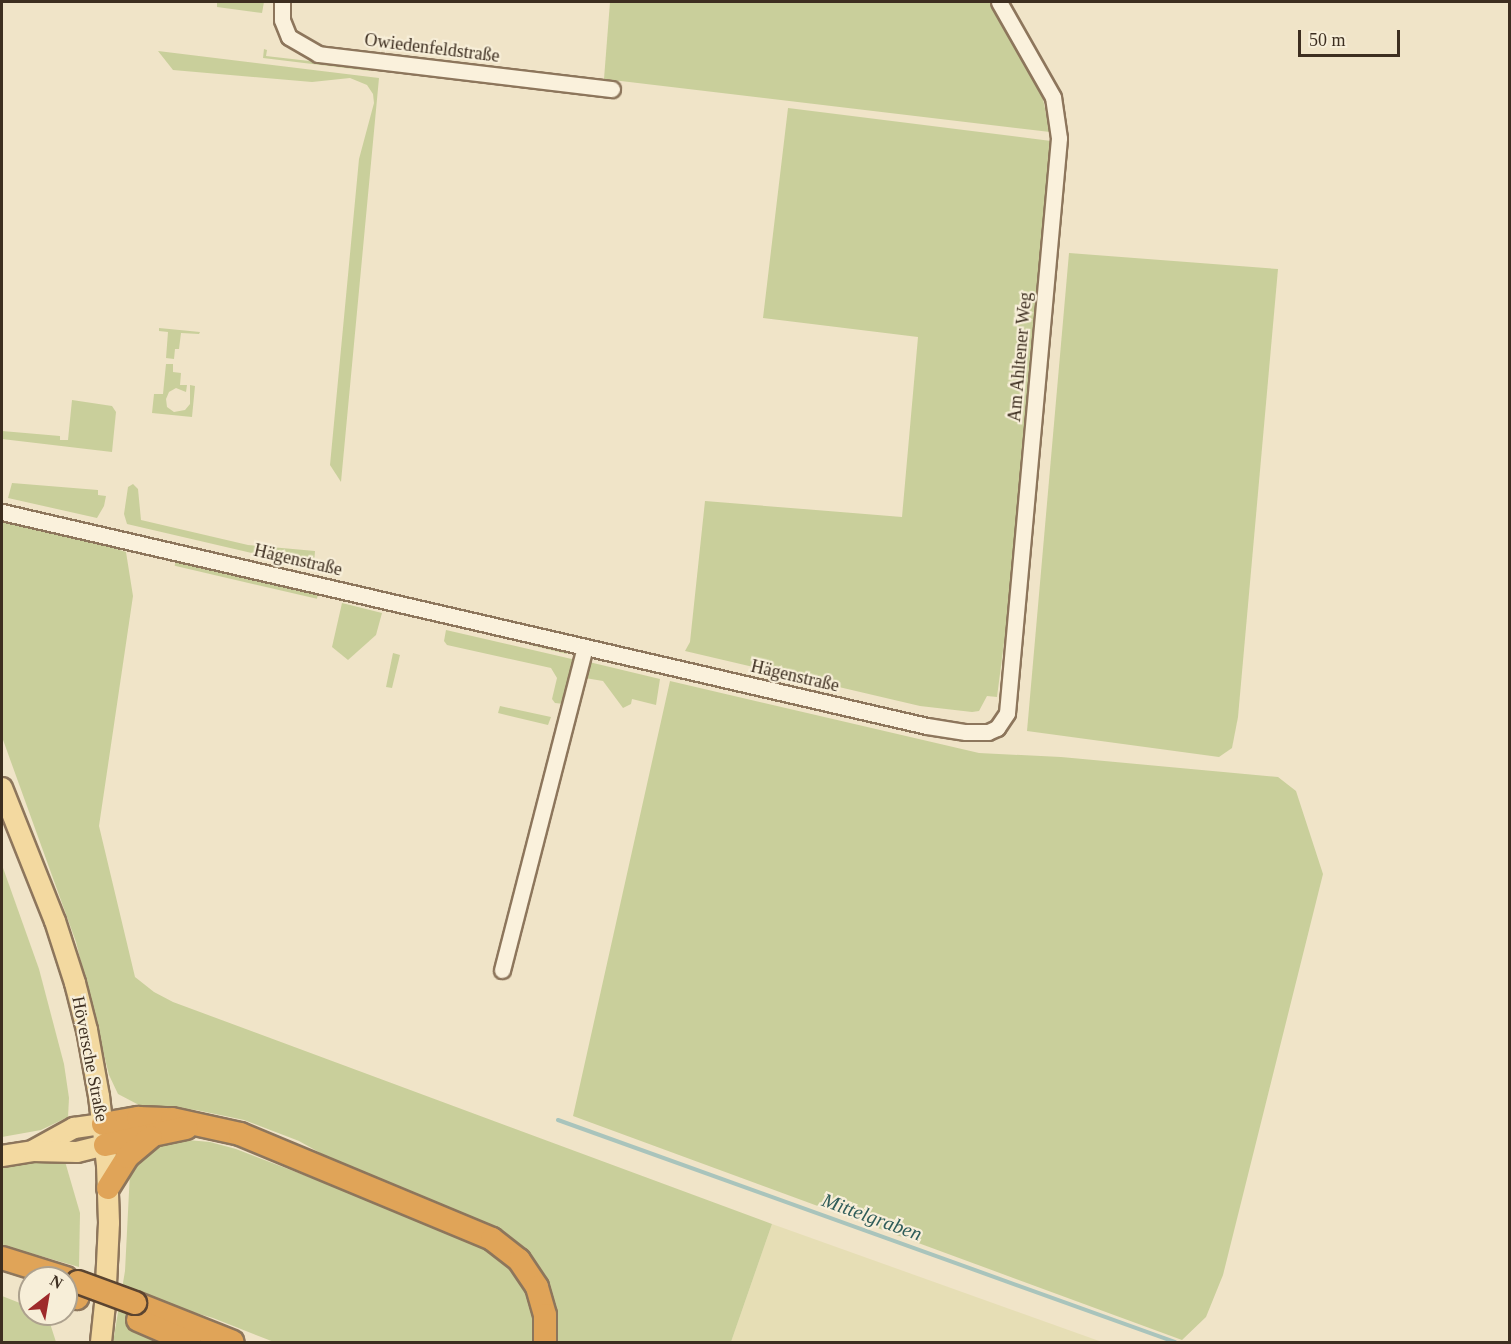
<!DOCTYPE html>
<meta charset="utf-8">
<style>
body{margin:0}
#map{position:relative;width:1511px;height:1344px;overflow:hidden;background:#f0e4c8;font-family:Georgia,serif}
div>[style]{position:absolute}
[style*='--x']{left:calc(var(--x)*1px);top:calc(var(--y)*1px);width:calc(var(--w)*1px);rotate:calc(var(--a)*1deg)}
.farmland>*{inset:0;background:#e6deb5}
.green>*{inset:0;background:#c9cf9b;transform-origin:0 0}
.stream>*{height:4px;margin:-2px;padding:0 2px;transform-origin:2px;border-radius:2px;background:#a9c4bc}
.roads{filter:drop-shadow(2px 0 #8d765c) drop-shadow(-2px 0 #8d765c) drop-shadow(0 2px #8d765c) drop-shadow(0 -2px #8d765c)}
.minor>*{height:15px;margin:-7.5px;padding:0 7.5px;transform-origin:7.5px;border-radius:7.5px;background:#faf1dc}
.major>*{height:20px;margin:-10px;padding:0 10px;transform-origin:10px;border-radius:10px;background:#f3d9a0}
.highway>*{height:22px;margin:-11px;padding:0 11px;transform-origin:11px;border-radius:11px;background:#e0a458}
.bridges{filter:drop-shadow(2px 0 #5b4430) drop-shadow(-2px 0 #5b4430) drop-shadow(0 2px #5b4430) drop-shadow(0 -2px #5b4430)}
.highway-bridge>*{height:22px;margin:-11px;padding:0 11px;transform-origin:11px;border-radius:11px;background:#e0a458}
span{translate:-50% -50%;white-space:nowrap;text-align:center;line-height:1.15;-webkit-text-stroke:4.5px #f7eed8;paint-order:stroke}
.street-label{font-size:18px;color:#3d2e20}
.water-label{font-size:20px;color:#2f5d5a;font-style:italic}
.frame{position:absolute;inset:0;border:3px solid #3d2e20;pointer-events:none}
.north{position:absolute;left:18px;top:1266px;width:60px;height:60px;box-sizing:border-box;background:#f7eed8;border:2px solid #ada18e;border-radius:50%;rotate:31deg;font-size:16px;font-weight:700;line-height:24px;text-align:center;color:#3d2e20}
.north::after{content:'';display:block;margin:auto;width:21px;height:27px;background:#9e2a2b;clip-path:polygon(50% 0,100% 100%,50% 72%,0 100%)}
.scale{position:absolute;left:1298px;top:30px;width:102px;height:27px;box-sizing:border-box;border:3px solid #3d2e20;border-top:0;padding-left:8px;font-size:18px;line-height:21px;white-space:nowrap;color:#3d2e20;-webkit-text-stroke:4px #f7eed8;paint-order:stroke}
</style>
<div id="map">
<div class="farmland">
<i style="clip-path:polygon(772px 1224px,1102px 1342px,731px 1342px)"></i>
</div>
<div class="green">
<i style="clip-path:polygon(217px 2px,264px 2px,262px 13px,217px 7px)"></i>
<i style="clip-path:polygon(610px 2px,990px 2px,1041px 90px,1050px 132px,604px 79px)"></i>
<i style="clip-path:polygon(264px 49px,267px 50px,266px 56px,370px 68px,370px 71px,263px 58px)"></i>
<i style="clip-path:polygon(158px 51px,379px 78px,341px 482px,330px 465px,359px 159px,374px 103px,373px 94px,367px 85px,350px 78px,312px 82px,173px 70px)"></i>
<i style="clip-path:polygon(788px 108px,1051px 141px,1009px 604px,997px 697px,987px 696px,979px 711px,972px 712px,920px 706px,685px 651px,690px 642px,705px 501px,902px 517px,918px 337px,763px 318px)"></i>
<i style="clip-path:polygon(1069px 253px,1278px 269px,1238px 717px,1232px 748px,1219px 757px,1027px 731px)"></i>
<i style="clip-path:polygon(159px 328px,200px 332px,199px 334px,181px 333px,179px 349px,175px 349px,174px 359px,166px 358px,168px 332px,159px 331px)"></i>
<i style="clip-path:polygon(166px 364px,173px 364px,173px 372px,181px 373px,180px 385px,187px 385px,186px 392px,176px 388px,169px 392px,166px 399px,167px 407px,174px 412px,185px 410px,190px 404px,190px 385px,195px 386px,192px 417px,152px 413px,154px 394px,163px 394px)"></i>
<i style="clip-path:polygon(72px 400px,112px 406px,116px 412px,112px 452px,2px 439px,2px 431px,60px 436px,60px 440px,68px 440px)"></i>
<i style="clip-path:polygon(12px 483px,98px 490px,98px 495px,106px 496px,104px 506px,97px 518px,8px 498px)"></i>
<i style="clip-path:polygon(133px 484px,138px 489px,141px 520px,248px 545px,315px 551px,314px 564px,307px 566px,127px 524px,124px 514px,128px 487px)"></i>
<i style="clip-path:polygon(19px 518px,126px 552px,133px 596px,99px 826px,135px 977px,154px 992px,173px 1002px,772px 1224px,731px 1342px,556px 1342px,555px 1310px,547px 1281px,528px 1253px,501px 1231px,363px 1177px,299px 1141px,244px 1120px,196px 1110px,139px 1105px,118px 1094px,109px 1075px,76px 942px,2px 737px,2px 519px)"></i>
<i style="left:176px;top:560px;width:146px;height:6px;rotate:13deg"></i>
<i style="clip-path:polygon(342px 603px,382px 613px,376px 635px,348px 660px,332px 647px)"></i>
<i style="clip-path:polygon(446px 630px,576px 660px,564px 704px,555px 703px,552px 699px,557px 678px,551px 668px,447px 645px,444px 641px)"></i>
<i style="left:531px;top:641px;width:38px;height:4px;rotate:14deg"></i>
<i style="clip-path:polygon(393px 653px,400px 655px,392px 688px,386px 687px)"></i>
<i style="clip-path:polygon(589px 662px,660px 679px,656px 705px,632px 699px,631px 704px,623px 708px,603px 681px,585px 678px)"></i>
<i style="clip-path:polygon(670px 681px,979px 753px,1061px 757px,1278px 777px,1296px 791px,1323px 874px,1223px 1275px,1206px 1317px,1182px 1340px,573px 1116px)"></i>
<i style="clip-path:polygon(500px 706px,551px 717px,548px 725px,498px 713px)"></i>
<i style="clip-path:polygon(2px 865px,39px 969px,64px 1064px,69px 1098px,68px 1117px,41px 1130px,2px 1137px)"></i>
<i style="clip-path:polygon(176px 1139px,210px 1142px,236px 1149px,482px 1243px,506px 1261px,522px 1280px,533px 1308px,535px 1342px,274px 1342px,213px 1318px,151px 1300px,136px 1292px,132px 1331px,140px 1331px,162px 1342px,113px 1342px,125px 1271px,130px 1172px,150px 1147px)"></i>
<i style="clip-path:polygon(64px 1158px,80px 1213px,79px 1267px,2px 1245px,2px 1165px)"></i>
<i style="clip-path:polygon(2px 1296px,30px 1307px,30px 1314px,47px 1314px,56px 1342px,2px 1342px)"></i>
</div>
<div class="stream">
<i style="--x:558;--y:1120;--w:656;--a:19.79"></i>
</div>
<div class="roads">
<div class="minor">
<i style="--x:282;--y:2;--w:18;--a:90"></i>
<i style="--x:282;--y:20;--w:18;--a:68"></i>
<i style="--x:289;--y:37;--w:34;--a:30"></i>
<i style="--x:318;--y:54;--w:296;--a:6.8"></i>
<i style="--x:2;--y:512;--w:949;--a:13.03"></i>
<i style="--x:927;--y:726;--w:39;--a:9"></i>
<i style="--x:966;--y:732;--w:22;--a:0"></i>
<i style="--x:988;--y:732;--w:10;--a:-24"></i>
<i style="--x:997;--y:728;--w:18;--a:-56"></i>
<i style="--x:1007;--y:713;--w:577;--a:-84.83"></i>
<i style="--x:1059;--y:138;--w:41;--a:-98.3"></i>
<i style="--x:1053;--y:97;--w:109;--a:-119.6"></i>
<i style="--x:502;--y:970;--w:333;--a:-75.6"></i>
</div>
<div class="major">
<i style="--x:2;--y:788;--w:143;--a:68.3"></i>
<i style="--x:55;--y:921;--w:65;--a:72.1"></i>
<i style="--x:75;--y:983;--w:49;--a:75.7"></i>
<i style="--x:87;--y:1030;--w:67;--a:79.7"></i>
<i style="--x:99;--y:1096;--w:69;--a:83.4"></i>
<i style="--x:107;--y:1165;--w:58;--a:88"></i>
<i style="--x:109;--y:1223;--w:81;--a:92.8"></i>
<i style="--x:105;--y:1304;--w:38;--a:96"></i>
<i style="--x:34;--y:1150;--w:46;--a:-28.8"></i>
<i style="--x:74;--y:1128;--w:29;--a:-8"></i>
<i style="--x:2;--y:1156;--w:31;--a:-9"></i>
<i style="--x:33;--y:1151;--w:44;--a:1.3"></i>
<i style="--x:77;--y:1152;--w:29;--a:-14"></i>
</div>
<div class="highway">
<i style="--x:103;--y:1124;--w:36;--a:-10"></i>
<i style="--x:138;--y:1118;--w:34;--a:2"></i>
<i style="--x:172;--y:1119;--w:70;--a:12.4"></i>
<i style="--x:240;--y:1134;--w:273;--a:22.6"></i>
<i style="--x:492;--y:1239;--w:34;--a:38"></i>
<i style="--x:519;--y:1260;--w:32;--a:56"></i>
<i style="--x:537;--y:1287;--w:29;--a:74"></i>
<i style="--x:545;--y:1315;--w:27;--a:90"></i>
<i style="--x:105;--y:1145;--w:83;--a:-11.9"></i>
<i style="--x:108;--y:1188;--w:36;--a:-58"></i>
<i style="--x:127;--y:1157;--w:31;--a:-40"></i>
<i style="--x:2;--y:1258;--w:67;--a:17.4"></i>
<i style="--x:66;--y:1294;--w:12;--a:20"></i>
<i style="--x:135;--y:1303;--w:105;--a:21.7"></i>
<i style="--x:138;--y:1320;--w:56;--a:23.3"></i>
</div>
</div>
<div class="bridges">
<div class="highway-bridge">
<i style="--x:78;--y:1282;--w:61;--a:20.2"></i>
</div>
</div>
<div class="street-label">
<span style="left:432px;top:48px;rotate:7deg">Owiedenfeldstraße</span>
<span style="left:1020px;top:357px;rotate:-85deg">Am Ahltener Weg</span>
<span style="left:298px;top:560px;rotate:13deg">Hägenstraße</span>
<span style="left:795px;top:676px;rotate:13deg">Hägenstraße</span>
<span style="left:90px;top:1059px;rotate:79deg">Höversche Straße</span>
</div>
<div class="water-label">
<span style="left:872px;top:1217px;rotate:20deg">Mittelgraben</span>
</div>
<div class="frame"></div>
<div class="north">N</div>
<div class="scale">50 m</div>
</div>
